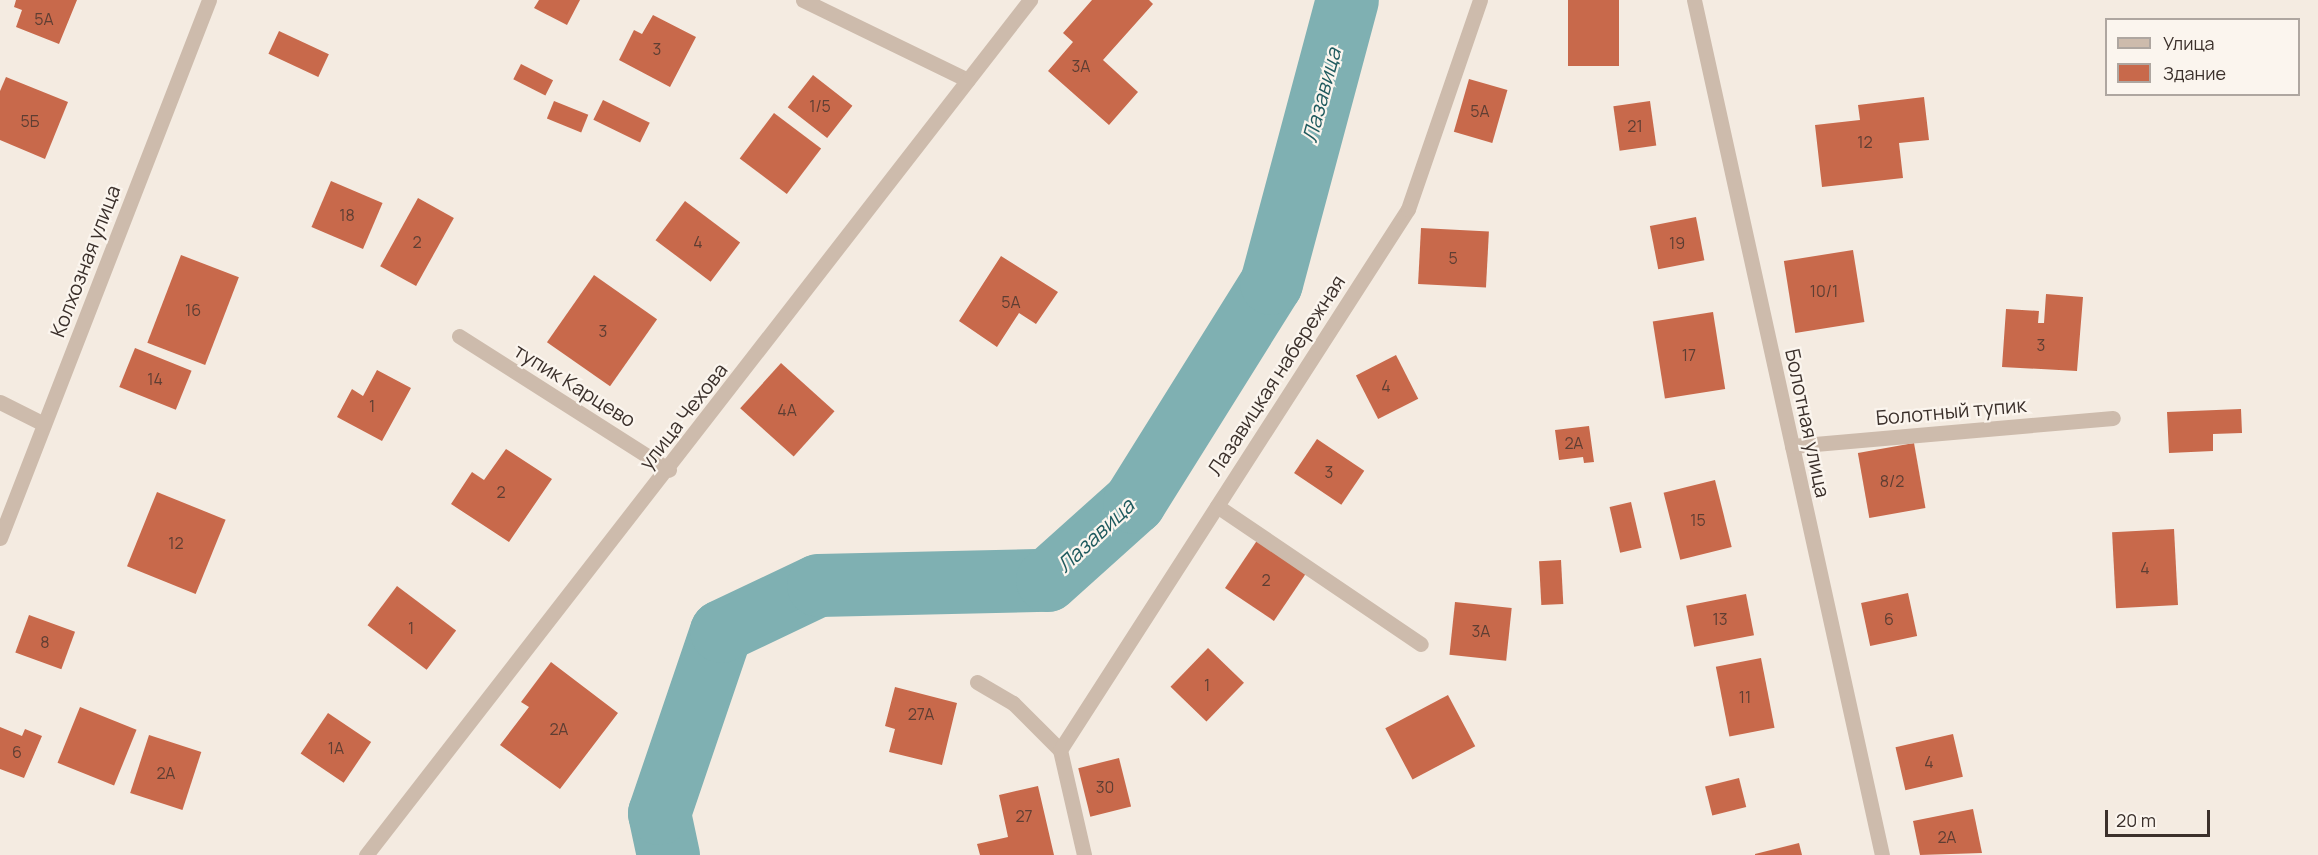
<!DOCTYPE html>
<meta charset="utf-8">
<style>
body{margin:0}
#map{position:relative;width:2318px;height:855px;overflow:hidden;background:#f4ebe1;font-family:Manrope,sans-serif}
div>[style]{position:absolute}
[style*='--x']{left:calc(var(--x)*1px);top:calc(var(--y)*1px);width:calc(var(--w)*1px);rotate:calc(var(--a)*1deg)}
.river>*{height:63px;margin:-31.5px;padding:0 31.5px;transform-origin:31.5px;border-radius:31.5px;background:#7fb0b2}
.building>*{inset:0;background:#c8694b;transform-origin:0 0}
.service>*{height:15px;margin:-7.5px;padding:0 7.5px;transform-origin:7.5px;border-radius:7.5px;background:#cdbbac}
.minor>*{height:15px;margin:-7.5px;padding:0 7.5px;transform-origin:7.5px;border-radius:7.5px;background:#cdbbac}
span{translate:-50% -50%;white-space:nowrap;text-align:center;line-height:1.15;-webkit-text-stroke:4.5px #fbf5ee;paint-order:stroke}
.number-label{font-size:16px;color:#5e3e33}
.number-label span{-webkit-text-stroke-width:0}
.street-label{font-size:20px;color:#3b302b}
.water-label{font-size:21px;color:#1f5a5e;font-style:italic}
.legend{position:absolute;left:2105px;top:18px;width:195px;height:78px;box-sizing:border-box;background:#fbf5ee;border:2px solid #aea6a0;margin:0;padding:8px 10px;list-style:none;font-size:18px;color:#3b302b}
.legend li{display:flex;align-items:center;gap:12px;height:30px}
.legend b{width:30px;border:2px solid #aea6a0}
.scale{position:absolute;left:2105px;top:810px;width:105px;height:27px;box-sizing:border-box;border:3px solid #3b302b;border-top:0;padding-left:8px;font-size:18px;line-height:21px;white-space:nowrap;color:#3b302b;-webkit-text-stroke:4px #fbf5ee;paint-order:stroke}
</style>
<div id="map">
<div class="river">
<i style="--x:668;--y:855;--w:43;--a:-102.1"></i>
<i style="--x:659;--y:813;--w:192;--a:-71.2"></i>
<i style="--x:721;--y:631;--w:107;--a:-25.4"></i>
<i style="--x:818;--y:585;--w:229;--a:-1.3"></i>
<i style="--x:1047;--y:580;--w:117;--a:-41.9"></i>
<i style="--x:1134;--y:502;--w:258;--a:-58"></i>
<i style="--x:1271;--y:283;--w:293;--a:-75"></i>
</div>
<div class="building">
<i style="clip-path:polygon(16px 0,77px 0,59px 44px,16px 27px,22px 10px,14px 7px)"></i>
<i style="clip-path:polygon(539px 0,580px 0,567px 25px,534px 8px)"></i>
<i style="clip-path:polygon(1092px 0,1149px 0,1153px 4px,1103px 60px,1138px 92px,1109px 125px,1048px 71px,1073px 42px,1063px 33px)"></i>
<i style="left:1568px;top:0;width:51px;height:66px"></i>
<i style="clip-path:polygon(653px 15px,696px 37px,670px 87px,619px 60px,634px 30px,642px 34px)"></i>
<i style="left:279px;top:31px;width:55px;height:25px;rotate:25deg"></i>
<i style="left:521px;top:64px;width:36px;height:17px;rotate:27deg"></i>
<i style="left:813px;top:75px;width:50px;height:41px;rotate:38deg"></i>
<i style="clip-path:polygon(6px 77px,68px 102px,45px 159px,0 140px,0 91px)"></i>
<i style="left:1469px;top:79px;width:40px;height:55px;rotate:16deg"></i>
<i style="clip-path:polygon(1924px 97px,1929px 140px,1899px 143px,1903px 178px,1822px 187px,1815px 125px,1860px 120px,1858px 105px)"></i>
<i style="left:603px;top:100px;width:52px;height:22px;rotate:26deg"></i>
<i style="left:554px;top:101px;width:37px;height:19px;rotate:22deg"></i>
<i style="left:1650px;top:101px;width:45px;height:37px;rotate:82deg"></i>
<i style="left:774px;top:113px;width:59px;height:57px;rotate:37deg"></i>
<i style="left:331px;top:181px;width:56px;height:50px;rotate:23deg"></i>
<i style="left:418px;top:198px;width:41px;height:78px;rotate:29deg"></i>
<i style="left:685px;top:201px;width:69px;height:49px;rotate:37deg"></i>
<i style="left:1696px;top:217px;width:44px;height:47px;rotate:79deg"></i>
<i style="left:1421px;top:228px;width:68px;height:56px;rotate:3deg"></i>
<i style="left:1853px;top:250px;width:73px;height:70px;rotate:81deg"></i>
<i style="left:181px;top:255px;width:62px;height:94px;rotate:21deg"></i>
<i style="clip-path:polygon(1001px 256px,1058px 292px,1036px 324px,1019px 313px,997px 347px,959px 321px)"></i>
<i style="left:594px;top:275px;width:77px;height:82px;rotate:35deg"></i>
<i style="clip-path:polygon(2046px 294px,2083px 297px,2077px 371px,2002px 367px,2006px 309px,2039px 311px,2038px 323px,2044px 323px)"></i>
<i style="left:1713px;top:312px;width:78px;height:61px;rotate:81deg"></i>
<i style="left:135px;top:348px;width:61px;height:42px;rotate:22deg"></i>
<i style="left:1396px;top:355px;width:49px;height:45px;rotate:63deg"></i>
<i style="left:781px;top:363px;width:72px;height:61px;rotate:42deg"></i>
<i style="clip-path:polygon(377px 370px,411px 388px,382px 441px,337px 417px,352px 389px,363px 396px)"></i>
<i style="clip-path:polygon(2241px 409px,2242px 433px,2213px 434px,2213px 451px,2169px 453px,2167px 412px)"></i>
<i style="clip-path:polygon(1589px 426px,1594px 462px,1584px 463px,1583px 457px,1559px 460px,1555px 430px)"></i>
<i style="left:1317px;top:439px;width:57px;height:41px;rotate:34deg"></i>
<i style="left:1914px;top:443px;width:66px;height:57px;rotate:80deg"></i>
<i style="clip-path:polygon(506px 449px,552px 479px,509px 542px,451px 504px,472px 472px,484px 480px)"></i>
<i style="left:1715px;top:480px;width:69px;height:53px;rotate:76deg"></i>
<i style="left:157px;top:492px;width:74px;height:80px;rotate:22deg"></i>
<i style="left:1631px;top:502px;width:47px;height:22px;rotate:77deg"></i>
<i style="left:2174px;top:529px;width:76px;height:62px;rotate:87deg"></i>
<i style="left:1258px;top:539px;width:59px;height:59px;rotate:34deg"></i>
<i style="left:1561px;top:560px;width:44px;height:22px;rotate:87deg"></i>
<i style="left:397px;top:586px;width:74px;height:49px;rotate:37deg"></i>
<i style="left:1908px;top:593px;width:44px;height:48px;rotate:78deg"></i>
<i style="left:1746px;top:594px;width:42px;height:61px;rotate:79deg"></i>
<i style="left:1455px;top:602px;width:57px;height:53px;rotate:6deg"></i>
<i style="left:29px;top:615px;width:49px;height:40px;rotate:20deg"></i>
<i style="left:1208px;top:648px;width:50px;height:54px;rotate:44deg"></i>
<i style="left:1761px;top:658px;width:71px;height:46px;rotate:79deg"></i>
<i style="clip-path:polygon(551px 662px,618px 713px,560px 789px,500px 745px,529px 707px,521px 702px)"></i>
<i style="clip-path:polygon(895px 687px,957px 703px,942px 765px,889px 752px,895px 729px,885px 726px)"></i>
<i style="left:1448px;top:695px;width:58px;height:71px;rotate:62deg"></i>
<i style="left:80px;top:707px;width:61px;height:60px;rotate:22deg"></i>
<i style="left:328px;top:713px;width:52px;height:49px;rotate:34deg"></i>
<i style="clip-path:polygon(0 727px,22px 736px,25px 729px,42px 736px,24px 778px,0 769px)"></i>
<i style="left:1953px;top:734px;width:44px;height:59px;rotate:77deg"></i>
<i style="left:149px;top:735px;width:55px;height:61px;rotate:18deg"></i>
<i style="left:1119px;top:758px;width:50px;height:42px;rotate:76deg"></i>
<i style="left:1739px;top:778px;width:30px;height:35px;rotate:76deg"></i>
<i style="clip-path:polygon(1038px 786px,1054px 855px,980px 855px,977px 844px,1008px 837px,999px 795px)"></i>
<i style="clip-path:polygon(1973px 809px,1982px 853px,1920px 855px,1913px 821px)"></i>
<i style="clip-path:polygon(1799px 843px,1802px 855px,1755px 855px,1755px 854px)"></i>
</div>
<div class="service">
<i style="--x:0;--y:402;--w:49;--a:26.6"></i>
<i style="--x:1217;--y:506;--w:246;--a:34.1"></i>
</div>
<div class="minor">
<i style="--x:803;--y:0;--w:183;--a:25.9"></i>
<i style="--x:1694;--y:0;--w:875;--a:77.6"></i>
<i style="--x:459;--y:336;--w:249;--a:32.5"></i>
<i style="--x:1792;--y:446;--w:322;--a:-5"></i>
<i style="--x:0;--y:538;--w:577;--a:-68.77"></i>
<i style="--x:977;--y:682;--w:42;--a:30.3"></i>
<i style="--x:1013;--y:703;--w:66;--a:45"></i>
<i style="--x:1060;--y:750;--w:108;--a:77.1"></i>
<i style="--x:1060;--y:750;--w:643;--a:-57.25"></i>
<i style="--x:1408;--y:209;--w:221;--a:-71"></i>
<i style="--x:366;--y:855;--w:1083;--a:-52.17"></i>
</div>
<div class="number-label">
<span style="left:44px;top:19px">5А</span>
<span style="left:657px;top:49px">3</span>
<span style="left:1081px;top:66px">3А</span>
<span style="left:820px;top:106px">1/5</span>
<span style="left:1480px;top:111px">5А</span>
<span style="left:30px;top:121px">5Б</span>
<span style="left:1635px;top:126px">21</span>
<span style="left:1865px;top:142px">12</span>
<span style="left:347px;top:215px">18</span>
<span style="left:417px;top:242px">2</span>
<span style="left:698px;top:242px">4</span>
<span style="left:1677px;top:243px">19</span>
<span style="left:1453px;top:258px">5</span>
<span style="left:1824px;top:291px">10/1</span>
<span style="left:1011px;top:302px">5А</span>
<span style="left:193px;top:310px">16</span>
<span style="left:603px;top:331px">3</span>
<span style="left:2041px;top:345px">3</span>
<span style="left:1689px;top:355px">17</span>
<span style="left:155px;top:379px">14</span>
<span style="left:1386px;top:386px">4</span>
<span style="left:372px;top:406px">1</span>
<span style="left:787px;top:410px">4А</span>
<span style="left:1574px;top:443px">2А</span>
<span style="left:1329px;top:472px">3</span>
<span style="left:1892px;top:481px">8/2</span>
<span style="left:501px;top:492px">2</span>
<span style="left:1698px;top:520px">15</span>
<span style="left:176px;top:543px">12</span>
<span style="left:2145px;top:568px">4</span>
<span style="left:1266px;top:580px">2</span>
<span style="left:1720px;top:619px">13</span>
<span style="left:1889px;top:619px">6</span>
<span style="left:411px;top:628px">1</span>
<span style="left:1481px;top:631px">3А</span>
<span style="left:45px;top:642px">8</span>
<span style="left:1207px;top:685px">1</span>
<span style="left:1745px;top:697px">11</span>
<span style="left:921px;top:714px">27А</span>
<span style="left:559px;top:729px">2А</span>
<span style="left:336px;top:748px">1А</span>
<span style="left:17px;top:752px">6</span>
<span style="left:1929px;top:762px">4</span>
<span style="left:166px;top:773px">2А</span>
<span style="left:1105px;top:787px">30</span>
<span style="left:1024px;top:816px">27</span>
<span style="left:1947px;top:837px">2А</span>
</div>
<div class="street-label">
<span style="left:85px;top:261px;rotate:-69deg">Колхозная улица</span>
<span style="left:1276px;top:375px;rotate:-57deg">Лазавицкая набережная</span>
<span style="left:575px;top:385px;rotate:32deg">тупик Карцево</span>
<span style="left:1951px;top:411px;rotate:-5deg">Болотный тупик</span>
<span style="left:683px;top:416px;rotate:-52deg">улица Чехова</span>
<span style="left:1808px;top:423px;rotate:78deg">Болотная улица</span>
</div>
<div class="water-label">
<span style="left:1321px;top:95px;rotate:-75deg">Лазавица</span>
<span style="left:1095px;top:535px;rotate:-43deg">Лазавица</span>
</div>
<ul class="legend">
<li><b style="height:8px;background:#cdbbac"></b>Улица</li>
<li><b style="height:16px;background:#c8694b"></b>Здание</li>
</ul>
<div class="scale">20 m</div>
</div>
